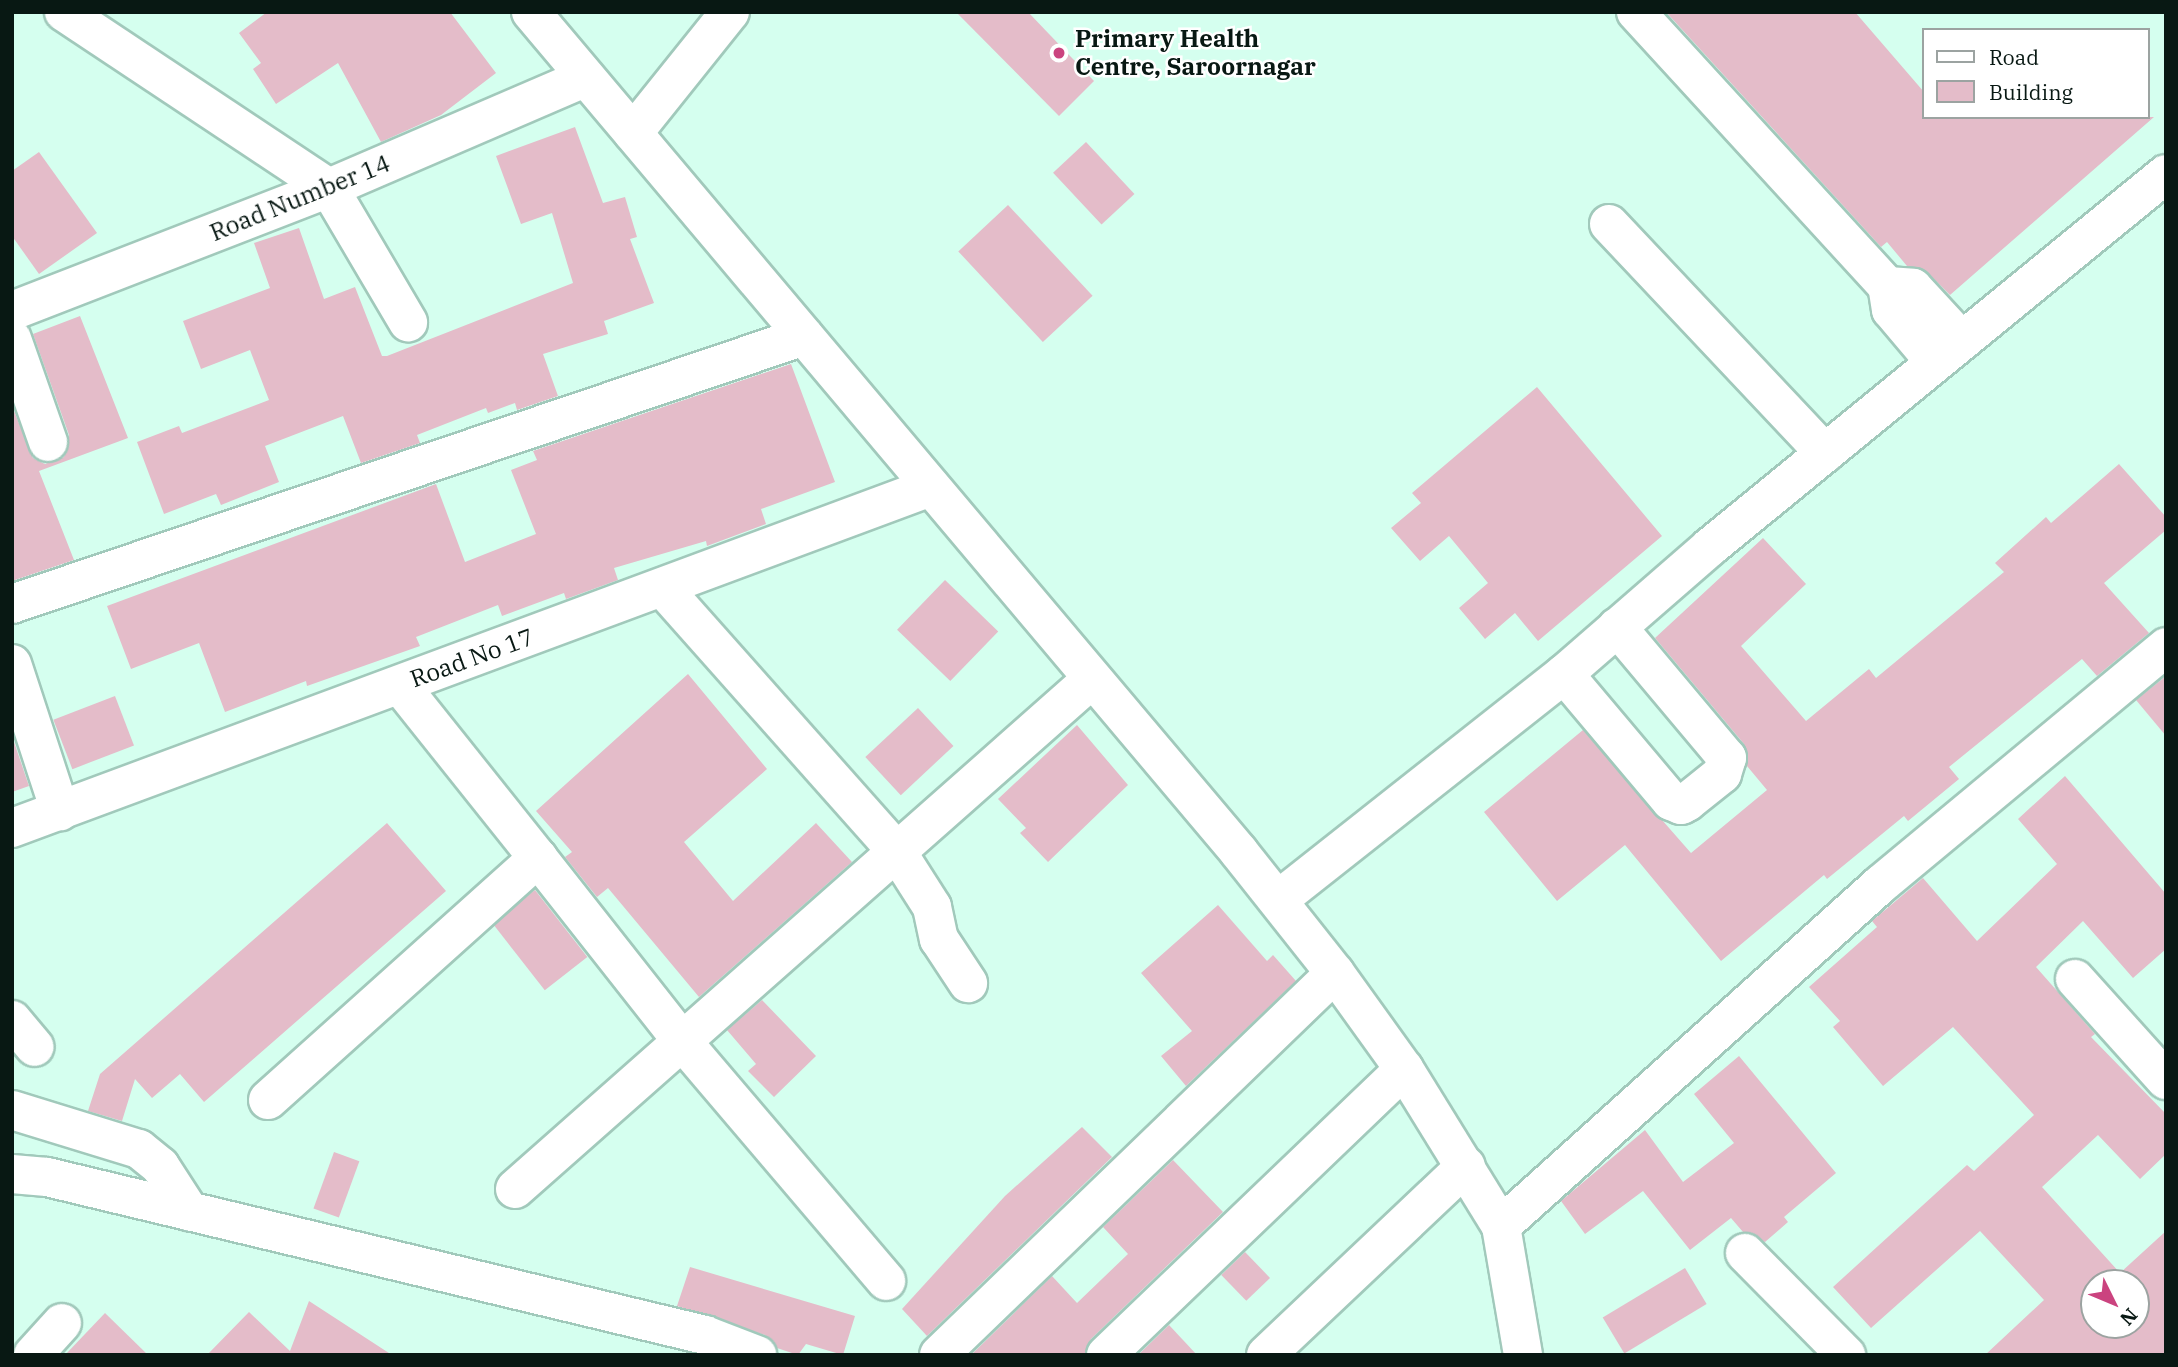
<!DOCTYPE html>
<style>
body{margin:0}
#map{position:relative;width:2178px;height:1367px;overflow:hidden;background:#d5ffef;font-family:"IBM Plex Serif",serif}
div>[style]{position:absolute}
[style*='--x']{left:calc(var(--x)*1px);top:calc(var(--y)*1px);width:calc(var(--w)*1px);rotate:calc(var(--a)*1deg)}
.building>*{inset:0;background:#e4bcc9;transform-origin:0 0}
.roads{filter:drop-shadow(2px 0 #a1c9bb) drop-shadow(-2px 0 #a1c9bb) drop-shadow(0 2px #a1c9bb) drop-shadow(0 -2px #a1c9bb)}
.minor>*{height:38px;margin:-19px;padding:0 19px;transform-origin:19px;border-radius:19px;background:#fff}
.tertiary>*{height:38px;margin:-19px;padding:0 19px;transform-origin:19px;border-radius:19px;background:#fff}
.dots>*{width:19px;height:19px;translate:-50% -50%;box-sizing:border-box;border:4px solid #fff;border-radius:50%}
span{translate:-50% -50%;white-space:nowrap;text-align:center;line-height:1.15;-webkit-text-stroke:5px #fff;paint-order:stroke}
.poi-label{font-size:24px;color:#081813;font-weight:700}
.left{translate:0 -50%;text-align:left}
.street-label{font-size:24px;color:#081813}
.frame{position:absolute;inset:0;border:14px solid #081813;pointer-events:none}
.legend{position:absolute;left:1922px;top:28px;width:228px;height:91px;box-sizing:border-box;background:#fff;border:2px solid #9ca3a1;margin:0;padding:9px 12px;list-style:none;font-size:21px;color:#081813}
.legend li{display:flex;align-items:center;gap:14px;height:35px}
.legend b{width:35px;border:2px solid #9ca3a1}
.north{position:absolute;left:2080px;top:1269px;width:70px;height:70px;box-sizing:border-box;background:#fff;border:2px solid #9ca3a1;border-radius:50%;rotate:133deg;font-size:19px;font-weight:700;line-height:28px;text-align:center;color:#081813}
.north::after{content:'';display:block;margin:auto;width:24px;height:32px;background:#cb437f;clip-path:polygon(50% 0,100% 100%,50% 72%,0 100%)}
</style>
<div id="map">
<div class="building">
<i style="clip-path:polygon(267px 12px,450px 12px,496px 73px,441px 115px,381px 142px,338px 63px,276px 104px,253px 69px,261px 63px,239px 33px)"></i>
<i style="clip-path:polygon(956px 12px,1028px 12px,1094px 81px,1059px 116px)"></i>
<i style="clip-path:polygon(1666px 12px,1855px 12px,1924px 92px,1924px 117px,2154px 117px,1950px 295px,1928px 273px,1907px 266px,1887px 242px,1881px 247px)"></i>
<i style="clip-path:polygon(575px 127px,603px 203px,625px 197px,637px 237px,630px 239px,654px 303px,604px 321px,608px 334px,543px 354px,558px 396px,517px 410px,515px 403px,488px 413px,486px 408px,417px 435px,420px 443px,361px 463px,343px 416px,265px 446px,279px 482px,221px 505px,216px 494px,164px 514px,137px 442px,179px 426px,182px 433px,269px 400px,250px 350px,201px 369px,183px 321px,270px 288px,254px 243px,299px 228px,324px 299px,355px 287px,382px 356px,387px 356px,573px 283px,552px 213px,521px 224px,496px 156px)"></i>
<i style="left:1086px;top:142px;width:71px;height:45px;rotate:47deg"></i>
<i style="clip-path:polygon(39px 152px,97px 233px,39px 274px,12px 236px,12px 171px)"></i>
<i style="left:1008px;top:205px;width:124px;height:68px;rotate:47deg"></i>
<i style="clip-path:polygon(80px 316px,128px 438px,39px 471px,74px 560px,12px 581px,12px 406px,33px 458px,45px 464px,64px 457px,69px 435px,33px 334px)"></i>
<i style="clip-path:polygon(791px 364px,835px 482px,761px 509px,766px 524px,707px 546px,706px 541px,614px 568px,618px 580px,566px 599px,564px 593px,502px 616px,498px 605px,416px 637px,420px 646px,307px 686px,306px 681px,225px 712px,199px 643px,131px 669px,107px 606px,436px 484px,465px 562px,536px 534px,511px 470px,537px 460px,533px 451px)"></i>
<i style="clip-path:polygon(1537px 387px,1662px 536px,1538px 641px,1515px 613px,1485px 639px,1459px 608px,1488px 583px,1449px 536px,1420px 561px,1391px 528px,1421px 503px,1412px 493px)"></i>
<i style="clip-path:polygon(2119px 464px,2166px 517px,2166px 530px,2104px 583px,2149px 633px,2097px 676px,2082px 659px,1949px 767px,1959px 779px,1908px 821px,1904px 816px,1827px 879px,1824px 875px,1721px 961px,1625px 845px,1557px 901px,1484px 812px,1583px 730px,1691px 853px,1767px 790px,1747px 766px,1744px 744px,1655px 638px,1763px 538px,1806px 584px,1741px 646px,1806px 721px,1869px 669px,1876px 678px,2004px 572px,1995px 563px,2046px 517px,2051px 523px)"></i>
<i style="left:945px;top:580px;width:74px;height:69px;rotate:44deg"></i>
<i style="clip-path:polygon(688px 674px,767px 769px,684px 842px,733px 901px,816px 823px,852px 862px,699px 997px,608px 888px,597px 897px,565px 857px,572px 852px,536px 811px)"></i>
<i style="clip-path:polygon(2166px 676px,2166px 736px,2136px 700px)"></i>
<i style="left:115px;top:696px;width:53px;height:66px;rotate:69deg"></i>
<i style="left:918px;top:708px;width:52px;height:72px;rotate:47deg"></i>
<i style="clip-path:polygon(1077px 725px,1128px 785px,1048px 862px,1020px 833px,1026px 828px,998px 799px)"></i>
<i style="clip-path:polygon(12px 736px,29px 786px,12px 792px)"></i>
<i style="clip-path:polygon(evenodd,2065px 776px,2166px 894px,2166px 949px,2133px 978px,2083px 921px,2036px 967px,2095px 1034px,2091px 1037px,2166px 1114px,2166px 1154px,2140px 1179px,2098px 1135px,2042px 1187px,2120px 1273px,2166px 1231px,2166px 1355px,1985px 1355px,2044px 1300px,1980px 1231px,1871px 1328px,1833px 1287px,1967px 1165px,1974px 1171px,2034px 1115px,1953px 1027px,1883px 1086px,1833px 1027px,1840px 1021px,1809px 987px,1877px 927px,1872px 921px,1923px 878px,1977px 941px,2057px 864px,2018px 819px,2065px 776px,2094px 1283px,2136px 1283px,2136px 1325px,2094px 1325px,2094px 1283px)"></i>
<i style="clip-path:polygon(387px 823px,446px 891px,204px 1102px,180px 1074px,152px 1098px,135px 1079px,122px 1121px,88px 1111px,100px 1074px)"></i>
<i style="left:535px;top:890px;width:85px;height:54px;rotate:52deg"></i>
<i style="clip-path:polygon(1218px 905px,1267px 961px,1273px 955px,1296px 981px,1186px 1086px,1161px 1056px,1192px 1031px,1141px 973px)"></i>
<i style="clip-path:polygon(762px 1000px,816px 1056px,774px 1097px,748px 1071px,756px 1064px,727px 1030px)"></i>
<i style="clip-path:polygon(1739px 1056px,1836px 1173px,1784px 1217px,1788px 1222px,1765px 1242px,1743px 1232px,1731px 1218px,1690px 1250px,1643px 1191px,1585px 1234px,1561px 1201px,1645px 1130px,1683px 1182px,1734px 1143px,1694px 1094px)"></i>
<i style="clip-path:polygon(1082px 1127px,1112px 1157px,927px 1336px,902px 1309px,1005px 1196px)"></i>
<i style="left:334px;top:1152px;width:27px;height:60px;rotate:20deg"></i>
<i style="clip-path:polygon(1173px 1160px,1223px 1212px,1091px 1339px,1085px 1355px,971px 1355px,1052px 1276px,1077px 1303px,1128px 1254px,1103px 1227px)"></i>
<i style="left:1245px;top:1252px;width:36px;height:33px;rotate:46deg"></i>
<i style="clip-path:polygon(690px 1267px,855px 1316px,843px 1355px,806px 1344px,798px 1355px,777px 1348px,765px 1335px,677px 1306px)"></i>
<i style="left:1685px;top:1268px;width:42px;height:96px;rotate:59deg"></i>
<i style="clip-path:polygon(309px 1301px,392px 1355px,207px 1355px,249px 1312px,290px 1351px)"></i>
<i style="clip-path:polygon(105px 1313px,148px 1355px,65px 1355px)"></i>
<i style="clip-path:polygon(1169px 1325px,1197px 1355px,1138px 1355px)"></i>
</div>
<div class="roads">
<div class="minor">
<i style="--x:64;--y:12;--w:318;--a:33.6"></i>
<i style="--x:329;--y:188;--w:156;--a:59.5"></i>
<i style="--x:1636;--y:12;--w:372;--a:47.5"></i>
<i style="--x:1609;--y:224;--w:315;--a:46.7"></i>
<i style="--x:12;--y:311;--w:340;--a:-21.2"></i>
<i style="--x:329;--y:188;--w:279;--a:-23.3"></i>
<i style="--x:12;--y:339;--w:109;--a:70.7"></i>
<i style="--x:1935;--y:362;--w:68;--a:-130.2"></i>
<i style="--x:1891;--y:310;--w:24;--a:-99"></i>
<i style="--x:1887;--y:286;--w:26;--a:4"></i>
<i style="--x:1913;--y:288;--w:72;--a:47.2"></i>
<i style="--x:663;--y:588;--w:353;--a:48.4"></i>
<i style="--x:897;--y:852;--w:65;--a:57.5"></i>
<i style="--x:932;--y:907;--w:33;--a:78"></i>
<i style="--x:939;--y:939;--w:53;--a:56.6"></i>
<i style="--x:12;--y:604;--w:836;--a:-18.69"></i>
<i style="--x:12;--y:664;--w:155;--a:71.9"></i>
<i style="--x:1564;--y:674;--w:166;--a:49.9"></i>
<i style="--x:1671;--y:801;--w:11;--a:22"></i>
<i style="--x:1681;--y:805;--w:7;--a:-27"></i>
<i style="--x:1687;--y:802;--w:45;--a:-38.7"></i>
<i style="--x:1722;--y:774;--w:17;--a:-73"></i>
<i style="--x:1727;--y:758;--w:171;--a:-130"></i>
<i style="--x:12;--y:828;--w:980;--a:-20.36"></i>
<i style="--x:538;--y:858;--w:233;--a:51.8"></i>
<i style="--x:682;--y:1041;--w:315;--a:49.6"></i>
<i style="--x:1278;--y:900;--w:365;--a:-38.3"></i>
<i style="--x:1564;--y:674;--w:194;--a:-41"></i>
<i style="--x:1710;--y:547;--w:589;--a:-39.28"></i>
<i style="--x:2075;--y:979;--w:136;--a:48"></i>
<i style="--x:12;--y:1020;--w:35;--a:50"></i>
<i style="--x:268;--y:1100;--w:363;--a:-41.9"></i>
<i style="--x:538;--y:858;--w:221;--a:-128.6"></i>
<i style="--x:12;--y:1110;--w:133;--a:17.1"></i>
<i style="--x:139;--y:1149;--w:27;--a:39"></i>
<i style="--x:160;--y:1166;--w:54;--a:57.2"></i>
<i style="--x:12;--y:1174;--w:35;--a:5"></i>
<i style="--x:47;--y:1177;--w:677;--a:13.5"></i>
<i style="--x:705;--y:1335;--w:56;--a:21"></i>
<i style="--x:515;--y:1189;--w:770;--a:-41.47"></i>
<i style="--x:1501;--y:1226;--w:511;--a:-41.99"></i>
<i style="--x:1881;--y:884;--w:371;--a:-39.7"></i>
<i style="--x:1745;--y:1253;--w:144;--a:45.3"></i>
<i style="--x:33;--y:1355;--w:43;--a:-47.8"></i>
<i style="--x:939;--y:1355;--w:550;--a:-43.97"></i>
<i style="--x:1106;--y:1355;--w:413;--a:-43.8"></i>
<i style="--x:1266;--y:1355;--w:275;--a:-43.4"></i>
</div>
<div class="tertiary">
<i style="--x:531;--y:12;--w:1099;--a:49.87"></i>
<i style="--x:1239;--y:852;--w:154;--a:51.6"></i>
<i style="--x:1335;--y:973;--w:118;--a:54.3"></i>
<i style="--x:1404;--y:1069;--w:185;--a:58.3"></i>
<i style="--x:1501;--y:1226;--w:131;--a:80.3"></i>
<i style="--x:633;--y:133;--w:155;--a:-51.3"></i>
</div>
</div>
<div class="dots">
<i style="left:1059px;top:53px;background:#cb437f"></i>
</div>
<div class="poi-label">
<span class="left" style="left:1075px;top:53px">Primary Health<br>Centre, Saroornagar</span>
</div>
<div class="street-label">
<span style="left:300px;top:198px;rotate:-22deg">Road Number 14</span>
<span style="left:472px;top:658px;rotate:-20deg">Road No 17</span>
</div>
<div class="frame"></div>
<ul class="legend">
<li><b style="height:9px;background:#fff"></b>Road</li>
<li><b style="height:19px;background:#e4bcc9"></b>Building</li>
</ul>
<div class="north">N</div>
</div>
